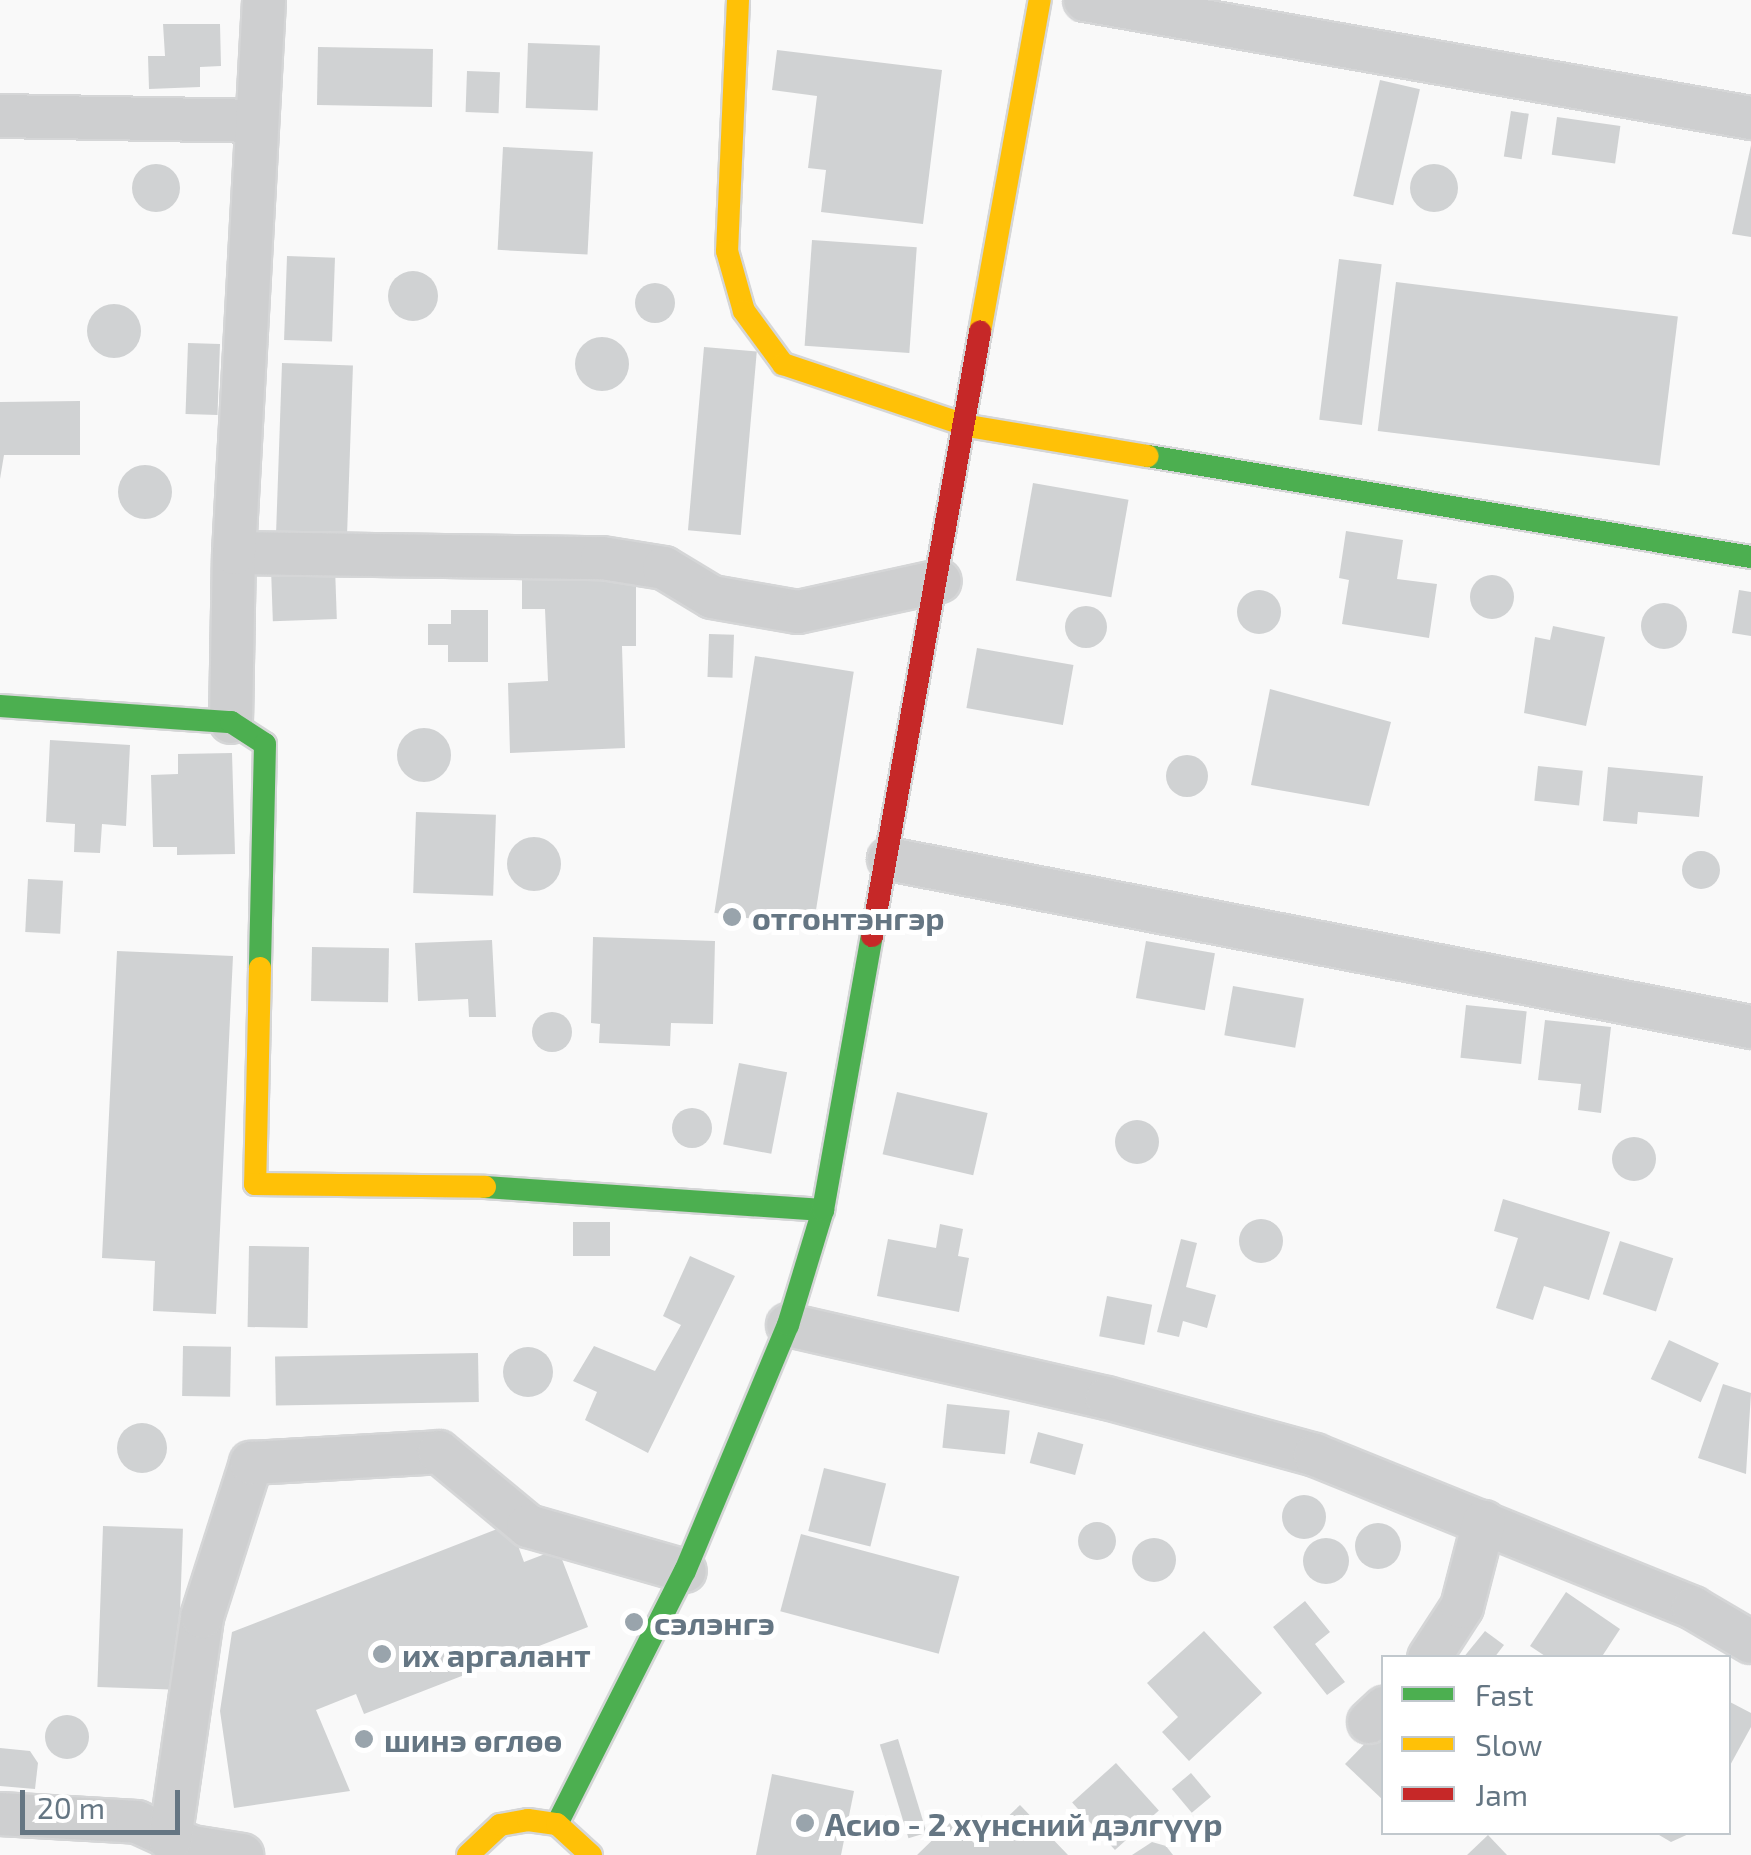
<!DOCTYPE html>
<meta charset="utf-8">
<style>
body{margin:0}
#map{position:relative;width:1751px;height:1855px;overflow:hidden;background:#f9f9f9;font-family:"Exo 2",sans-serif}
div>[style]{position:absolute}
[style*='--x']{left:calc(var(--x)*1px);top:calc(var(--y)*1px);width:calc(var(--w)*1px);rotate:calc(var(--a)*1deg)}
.building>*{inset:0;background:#d0d2d3;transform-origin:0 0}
.round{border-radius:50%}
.roads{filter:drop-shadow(2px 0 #d5d6d7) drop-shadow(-2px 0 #d5d6d7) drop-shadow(0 2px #d5d6d7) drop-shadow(0 -2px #d5d6d7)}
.street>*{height:42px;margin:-21px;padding:0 21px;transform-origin:21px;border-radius:21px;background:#cecfd0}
.fast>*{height:22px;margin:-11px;padding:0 11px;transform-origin:11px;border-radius:11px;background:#4caf50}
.slow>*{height:22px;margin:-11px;padding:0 11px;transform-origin:11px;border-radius:11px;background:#ffc107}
.jam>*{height:22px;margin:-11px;padding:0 11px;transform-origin:11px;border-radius:11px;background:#c62828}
.dots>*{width:28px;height:28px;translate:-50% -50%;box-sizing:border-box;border:5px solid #fff;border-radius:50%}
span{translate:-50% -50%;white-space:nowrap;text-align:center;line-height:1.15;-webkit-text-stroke:10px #fff;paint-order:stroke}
.poi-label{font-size:32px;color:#657683;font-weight:700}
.left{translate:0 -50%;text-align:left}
.legend{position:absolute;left:1381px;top:1655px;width:350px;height:180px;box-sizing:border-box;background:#fff;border:2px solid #c1c8cd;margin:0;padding:12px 18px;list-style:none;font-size:30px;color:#657683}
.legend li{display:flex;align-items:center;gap:20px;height:50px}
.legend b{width:50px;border:2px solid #c1c8cd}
.scale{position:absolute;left:20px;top:1790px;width:160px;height:45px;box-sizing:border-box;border:5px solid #657683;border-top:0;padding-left:12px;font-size:30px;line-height:35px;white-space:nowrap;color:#657683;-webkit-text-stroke:8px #fff;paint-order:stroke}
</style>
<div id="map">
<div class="building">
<i style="clip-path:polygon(163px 24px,220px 24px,221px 66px,200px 67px,200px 87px,149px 89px,148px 56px,165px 56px)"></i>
<i style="left:528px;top:43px;width:72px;height:65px;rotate:2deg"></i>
<i style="left:318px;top:47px;width:115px;height:58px;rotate:1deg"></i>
<i style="clip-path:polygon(777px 50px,942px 70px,923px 224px,821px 212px,826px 170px,808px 168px,817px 96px,772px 90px)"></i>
<i style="left:467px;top:71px;width:33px;height:41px;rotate:2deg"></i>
<i style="left:1380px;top:80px;width:41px;height:119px;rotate:13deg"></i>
<i style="left:1511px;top:111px;width:18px;height:46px;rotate:9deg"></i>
<i style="left:1557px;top:117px;width:64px;height:38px;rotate:8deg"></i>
<i style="clip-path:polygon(1751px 145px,1751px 237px,1732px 234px)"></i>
<i style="left:503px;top:147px;width:90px;height:103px;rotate:3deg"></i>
<i class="round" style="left:1410px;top:164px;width:48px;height:48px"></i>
<i class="round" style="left:132px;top:164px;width:48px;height:48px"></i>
<i style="left:812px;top:240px;width:105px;height:106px;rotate:4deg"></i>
<i style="left:287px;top:256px;width:48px;height:84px;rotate:2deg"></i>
<i style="left:1339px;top:259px;width:43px;height:162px;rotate:7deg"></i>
<i class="round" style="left:388px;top:271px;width:50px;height:50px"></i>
<i style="left:1396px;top:282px;width:284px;height:150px;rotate:7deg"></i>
<i class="round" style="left:635px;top:283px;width:40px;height:40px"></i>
<i class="round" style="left:87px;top:304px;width:54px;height:54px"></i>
<i class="round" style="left:575px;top:337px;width:54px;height:54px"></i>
<i style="left:188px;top:343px;width:32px;height:71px;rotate:2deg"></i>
<i style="left:704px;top:347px;width:53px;height:184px;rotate:5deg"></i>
<i style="left:282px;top:363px;width:71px;height:170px;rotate:2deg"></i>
<i style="clip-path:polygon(80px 401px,80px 455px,4px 455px,0 479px,0 402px)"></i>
<i class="round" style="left:118px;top:465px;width:54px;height:54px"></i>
<i style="left:1033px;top:483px;width:97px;height:99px;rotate:10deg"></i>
<i style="clip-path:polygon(1346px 531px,1403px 540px,1397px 579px,1437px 584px,1429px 638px,1342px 624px,1349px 580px,1339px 578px)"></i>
<i style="left:335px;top:567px;width:52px;height:64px;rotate:88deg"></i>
<i style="clip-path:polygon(522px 567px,636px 567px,636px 646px,622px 646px,625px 748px,510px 753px,508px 683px,548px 681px,545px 609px,522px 609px)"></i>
<i class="round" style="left:1470px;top:575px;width:44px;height:44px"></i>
<i style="clip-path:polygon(1739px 590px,1751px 592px,1751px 636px,1732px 633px)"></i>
<i class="round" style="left:1237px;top:590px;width:44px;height:44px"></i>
<i class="round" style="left:1641px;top:603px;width:46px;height:46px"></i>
<i class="round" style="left:1065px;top:606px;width:42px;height:42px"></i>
<i style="clip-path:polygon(451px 610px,488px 610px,488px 662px,448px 662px,448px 645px,428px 645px,428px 624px,451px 624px)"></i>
<i style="clip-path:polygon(1553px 626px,1605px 637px,1586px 726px,1524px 713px,1535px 637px,1550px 640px)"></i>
<i style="left:709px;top:634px;width:25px;height:43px;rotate:2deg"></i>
<i style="left:977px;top:648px;width:98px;height:61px;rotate:10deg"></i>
<i style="left:755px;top:656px;width:100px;height:260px;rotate:9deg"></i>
<i style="clip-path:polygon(1270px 689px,1391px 722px,1369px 806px,1251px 785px)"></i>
<i class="round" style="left:397px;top:728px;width:54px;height:54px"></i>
<i style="clip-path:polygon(50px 740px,130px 745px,126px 826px,102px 824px,100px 853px,74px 852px,75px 824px,46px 822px)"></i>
<i style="clip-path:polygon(232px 753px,235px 854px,177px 855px,177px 847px,153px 847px,151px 775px,178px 774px,178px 754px)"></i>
<i class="round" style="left:1166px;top:755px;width:42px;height:42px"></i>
<i style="left:1538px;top:766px;width:45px;height:35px;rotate:6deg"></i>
<i style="clip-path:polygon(1608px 767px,1703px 776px,1699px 817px,1638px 812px,1637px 824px,1603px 821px)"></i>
<i style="left:416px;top:812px;width:80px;height:81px;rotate:2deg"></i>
<i class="round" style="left:507px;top:837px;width:54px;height:54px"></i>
<i class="round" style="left:1682px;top:851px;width:38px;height:38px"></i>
<i style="left:28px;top:879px;width:35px;height:53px;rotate:3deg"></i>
<i style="clip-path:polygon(593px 937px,715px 941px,713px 1024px,671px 1023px,670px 1046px,599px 1043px,600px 1024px,591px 1023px)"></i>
<i style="clip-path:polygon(492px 940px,496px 1017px,469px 1017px,468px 999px,418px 1001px,415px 943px)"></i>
<i style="left:1146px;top:941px;width:70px;height:58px;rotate:10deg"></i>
<i style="left:312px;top:947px;width:77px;height:54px;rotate:1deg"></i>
<i style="clip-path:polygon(117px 951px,233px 956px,216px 1314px,153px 1311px,155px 1261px,102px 1258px)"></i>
<i style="left:1233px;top:986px;width:72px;height:50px;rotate:10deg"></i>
<i style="left:1466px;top:1005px;width:61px;height:53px;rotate:6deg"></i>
<i class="round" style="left:532px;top:1012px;width:40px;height:40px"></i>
<i style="clip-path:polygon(1545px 1020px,1611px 1027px,1601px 1113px,1578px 1110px,1581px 1084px,1538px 1080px)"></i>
<i style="left:739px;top:1063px;width:49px;height:83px;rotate:11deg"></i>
<i style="left:897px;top:1092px;width:93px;height:64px;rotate:13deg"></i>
<i class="round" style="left:672px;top:1108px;width:40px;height:40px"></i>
<i class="round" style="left:1115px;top:1120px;width:44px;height:44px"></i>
<i class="round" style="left:1612px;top:1137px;width:44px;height:44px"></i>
<i style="clip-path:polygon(1503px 1199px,1610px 1232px,1589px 1300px,1544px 1286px,1533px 1320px,1496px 1308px,1518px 1238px,1494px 1231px)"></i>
<i class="round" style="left:1239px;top:1219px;width:44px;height:44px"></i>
<i style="left:573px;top:1222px;width:37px;height:34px"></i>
<i style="clip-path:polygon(940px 1224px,963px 1229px,958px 1256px,969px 1258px,959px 1312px,877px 1296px,888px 1239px,936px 1248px)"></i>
<i style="clip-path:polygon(1181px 1239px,1197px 1243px,1186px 1287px,1216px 1295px,1207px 1328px,1183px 1321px,1179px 1337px,1157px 1332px)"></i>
<i style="left:1620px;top:1241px;width:56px;height:56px;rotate:18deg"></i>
<i style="left:249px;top:1246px;width:60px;height:81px;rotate:1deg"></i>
<i style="clip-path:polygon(690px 1256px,735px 1276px,648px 1453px,585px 1420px,597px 1392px,573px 1381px,594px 1346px,655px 1371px,681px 1325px,663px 1316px)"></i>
<i style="left:1107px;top:1296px;width:46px;height:41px;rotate:11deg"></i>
<i style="left:1669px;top:1340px;width:55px;height:43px;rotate:25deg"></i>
<i style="left:183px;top:1346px;width:48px;height:50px;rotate:1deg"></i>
<i class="round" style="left:503px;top:1347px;width:50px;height:50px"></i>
<i style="left:478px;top:1353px;width:49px;height:203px;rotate:89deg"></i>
<i style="clip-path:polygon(1723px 1384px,1751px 1393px,1746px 1474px,1698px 1458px)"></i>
<i style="left:947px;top:1404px;width:63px;height:44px;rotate:6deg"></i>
<i class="round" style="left:117px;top:1423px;width:50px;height:50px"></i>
<i style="left:1038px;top:1432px;width:47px;height:32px;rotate:15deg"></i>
<i style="left:824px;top:1468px;width:64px;height:65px;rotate:14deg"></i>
<i class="round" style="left:1282px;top:1495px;width:44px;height:44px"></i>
<i class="round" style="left:1078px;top:1522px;width:38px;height:38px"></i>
<i class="round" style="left:1355px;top:1523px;width:46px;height:46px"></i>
<i style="clip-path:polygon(510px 1524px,524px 1562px,558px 1549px,588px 1627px,364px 1714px,356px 1694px,316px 1710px,350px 1791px,234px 1808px,220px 1711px,232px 1632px)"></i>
<i style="left:103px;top:1526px;width:80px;height:161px;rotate:2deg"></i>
<i style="left:801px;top:1534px;width:164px;height:80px;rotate:15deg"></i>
<i class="round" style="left:1303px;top:1538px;width:46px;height:46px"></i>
<i class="round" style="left:1132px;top:1538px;width:44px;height:44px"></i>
<i style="clip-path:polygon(1566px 1592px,1620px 1629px,1601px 1658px,1548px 1658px,1530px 1646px)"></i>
<i style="clip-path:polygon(1305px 1601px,1330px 1632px,1315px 1644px,1345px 1682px,1327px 1695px,1273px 1627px)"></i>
<i style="clip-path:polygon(1204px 1631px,1262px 1693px,1189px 1761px,1162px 1732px,1178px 1717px,1147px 1683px)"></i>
<i style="clip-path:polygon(1485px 1631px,1504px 1645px,1494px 1658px,1463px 1658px)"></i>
<i style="clip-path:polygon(1728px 1701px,1751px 1713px,1751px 1727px,1728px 1769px)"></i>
<i class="round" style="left:45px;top:1715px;width:44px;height:44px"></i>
<i style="clip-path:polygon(1384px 1724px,1384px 1801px,1345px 1764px)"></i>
<i style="left:898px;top:1739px;width:98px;height:19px;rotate:73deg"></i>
<i style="clip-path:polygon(0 1748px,30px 1751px,38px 1763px,35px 1789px,0 1786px)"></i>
<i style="left:1116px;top:1763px;width:64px;height:59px;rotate:48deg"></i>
<i style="left:1191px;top:1773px;width:31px;height:25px;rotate:50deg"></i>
<i style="clip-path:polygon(772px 1774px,854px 1791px,841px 1855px,756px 1855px)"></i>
<i style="clip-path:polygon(1020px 1805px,1068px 1855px,917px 1855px,952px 1821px,977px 1846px)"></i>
<i style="clip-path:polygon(1654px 1832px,1693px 1832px,1671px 1842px)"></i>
<i style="clip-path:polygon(1488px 1835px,1507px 1855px,1467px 1855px)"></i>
<i style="clip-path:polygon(1152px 1842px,1166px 1846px,1173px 1855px,1132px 1855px)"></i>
</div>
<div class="roads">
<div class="street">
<i style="--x:1085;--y:0;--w:676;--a:10.05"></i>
<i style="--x:0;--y:116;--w:257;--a:1.1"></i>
<i style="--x:234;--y:553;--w:368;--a:0.8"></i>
<i style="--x:602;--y:558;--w:63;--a:9.2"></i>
<i style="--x:664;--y:568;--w:56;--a:31.1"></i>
<i style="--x:712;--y:597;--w:87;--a:9.9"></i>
<i style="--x:798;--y:612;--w:145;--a:-12.3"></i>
<i style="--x:231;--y:722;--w:169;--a:-89"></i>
<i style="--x:234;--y:553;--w:554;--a:-86.89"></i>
<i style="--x:889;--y:859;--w:878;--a:11.03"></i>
<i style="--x:788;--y:1325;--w:327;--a:12.9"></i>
<i style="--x:1107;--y:1398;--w:216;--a:15.3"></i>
<i style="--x:1315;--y:1455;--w:408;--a:22"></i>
<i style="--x:1693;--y:1608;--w:67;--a:30.4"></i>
<i style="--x:1429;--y:1658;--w:61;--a:-57.1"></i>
<i style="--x:1462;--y:1607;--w:88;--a:-75.5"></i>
<i style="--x:1369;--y:1722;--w:21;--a:-43"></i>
<i style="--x:0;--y:1814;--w:137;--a:3.3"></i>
<i style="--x:137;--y:1822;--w:60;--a:24.4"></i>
<i style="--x:192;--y:1847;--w:51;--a:9.1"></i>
<i style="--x:170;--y:1840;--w:225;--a:-81.8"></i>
<i style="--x:202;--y:1617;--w:162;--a:-72.3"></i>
<i style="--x:251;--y:1463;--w:188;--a:-3.3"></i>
<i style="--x:439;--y:1452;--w:116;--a:39.7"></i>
<i style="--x:528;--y:1526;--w:163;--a:16"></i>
</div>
<div class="fast">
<i style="--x:1148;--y:456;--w:611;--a:9.51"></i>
<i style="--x:0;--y:706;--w:232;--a:4"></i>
<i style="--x:231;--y:722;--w:40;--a:32.9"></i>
<i style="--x:265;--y:744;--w:224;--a:91.3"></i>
<i style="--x:485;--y:1187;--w:339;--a:3.9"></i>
<i style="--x:557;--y:1824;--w:284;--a:-63.2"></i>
<i style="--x:685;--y:1571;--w:267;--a:-67.3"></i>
<i style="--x:788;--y:1325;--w:120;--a:-73.1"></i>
<i style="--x:823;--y:1210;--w:278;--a:-79.9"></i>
</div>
<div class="slow">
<i style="--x:738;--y:0;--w:251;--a:92.5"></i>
<i style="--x:727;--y:251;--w:62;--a:74.2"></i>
<i style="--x:744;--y:311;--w:66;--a:53.7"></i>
<i style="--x:783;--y:364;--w:195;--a:18.5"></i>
<i style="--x:968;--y:426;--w:182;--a:9.5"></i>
<i style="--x:980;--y:332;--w:337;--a:-79.8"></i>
<i style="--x:260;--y:968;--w:216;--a:91.3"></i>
<i style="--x:255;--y:1184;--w:230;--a:0.7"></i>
<i style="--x:468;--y:1855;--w:44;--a:-43.2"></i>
<i style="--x:500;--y:1825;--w:28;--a:-10"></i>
<i style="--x:528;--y:1820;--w:29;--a:8"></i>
<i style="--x:557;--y:1824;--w:46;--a:42.4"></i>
</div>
<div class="jam">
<i style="--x:872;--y:936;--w:614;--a:-79.86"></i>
</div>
</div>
<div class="dots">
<i style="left:732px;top:917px;background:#99a4ac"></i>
<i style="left:634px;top:1622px;background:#99a4ac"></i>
<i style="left:382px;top:1654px;background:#99a4ac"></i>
<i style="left:364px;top:1739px;background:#99a4ac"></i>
<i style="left:805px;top:1823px;background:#99a4ac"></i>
</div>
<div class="poi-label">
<span class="left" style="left:752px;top:917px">отгонтэнгэр</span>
<span class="left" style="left:654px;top:1622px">сэлэнгэ</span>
<span class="left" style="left:402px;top:1654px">их аргалант</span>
<span class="left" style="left:384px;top:1739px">шинэ өглөө</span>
<span class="left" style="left:825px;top:1823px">Асио - 2 хүнсний дэлгүүр</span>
</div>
<ul class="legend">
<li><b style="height:12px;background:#4caf50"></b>Fast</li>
<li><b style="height:12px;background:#ffc107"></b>Slow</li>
<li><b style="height:12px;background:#c62828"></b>Jam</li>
</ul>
<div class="scale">20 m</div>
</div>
